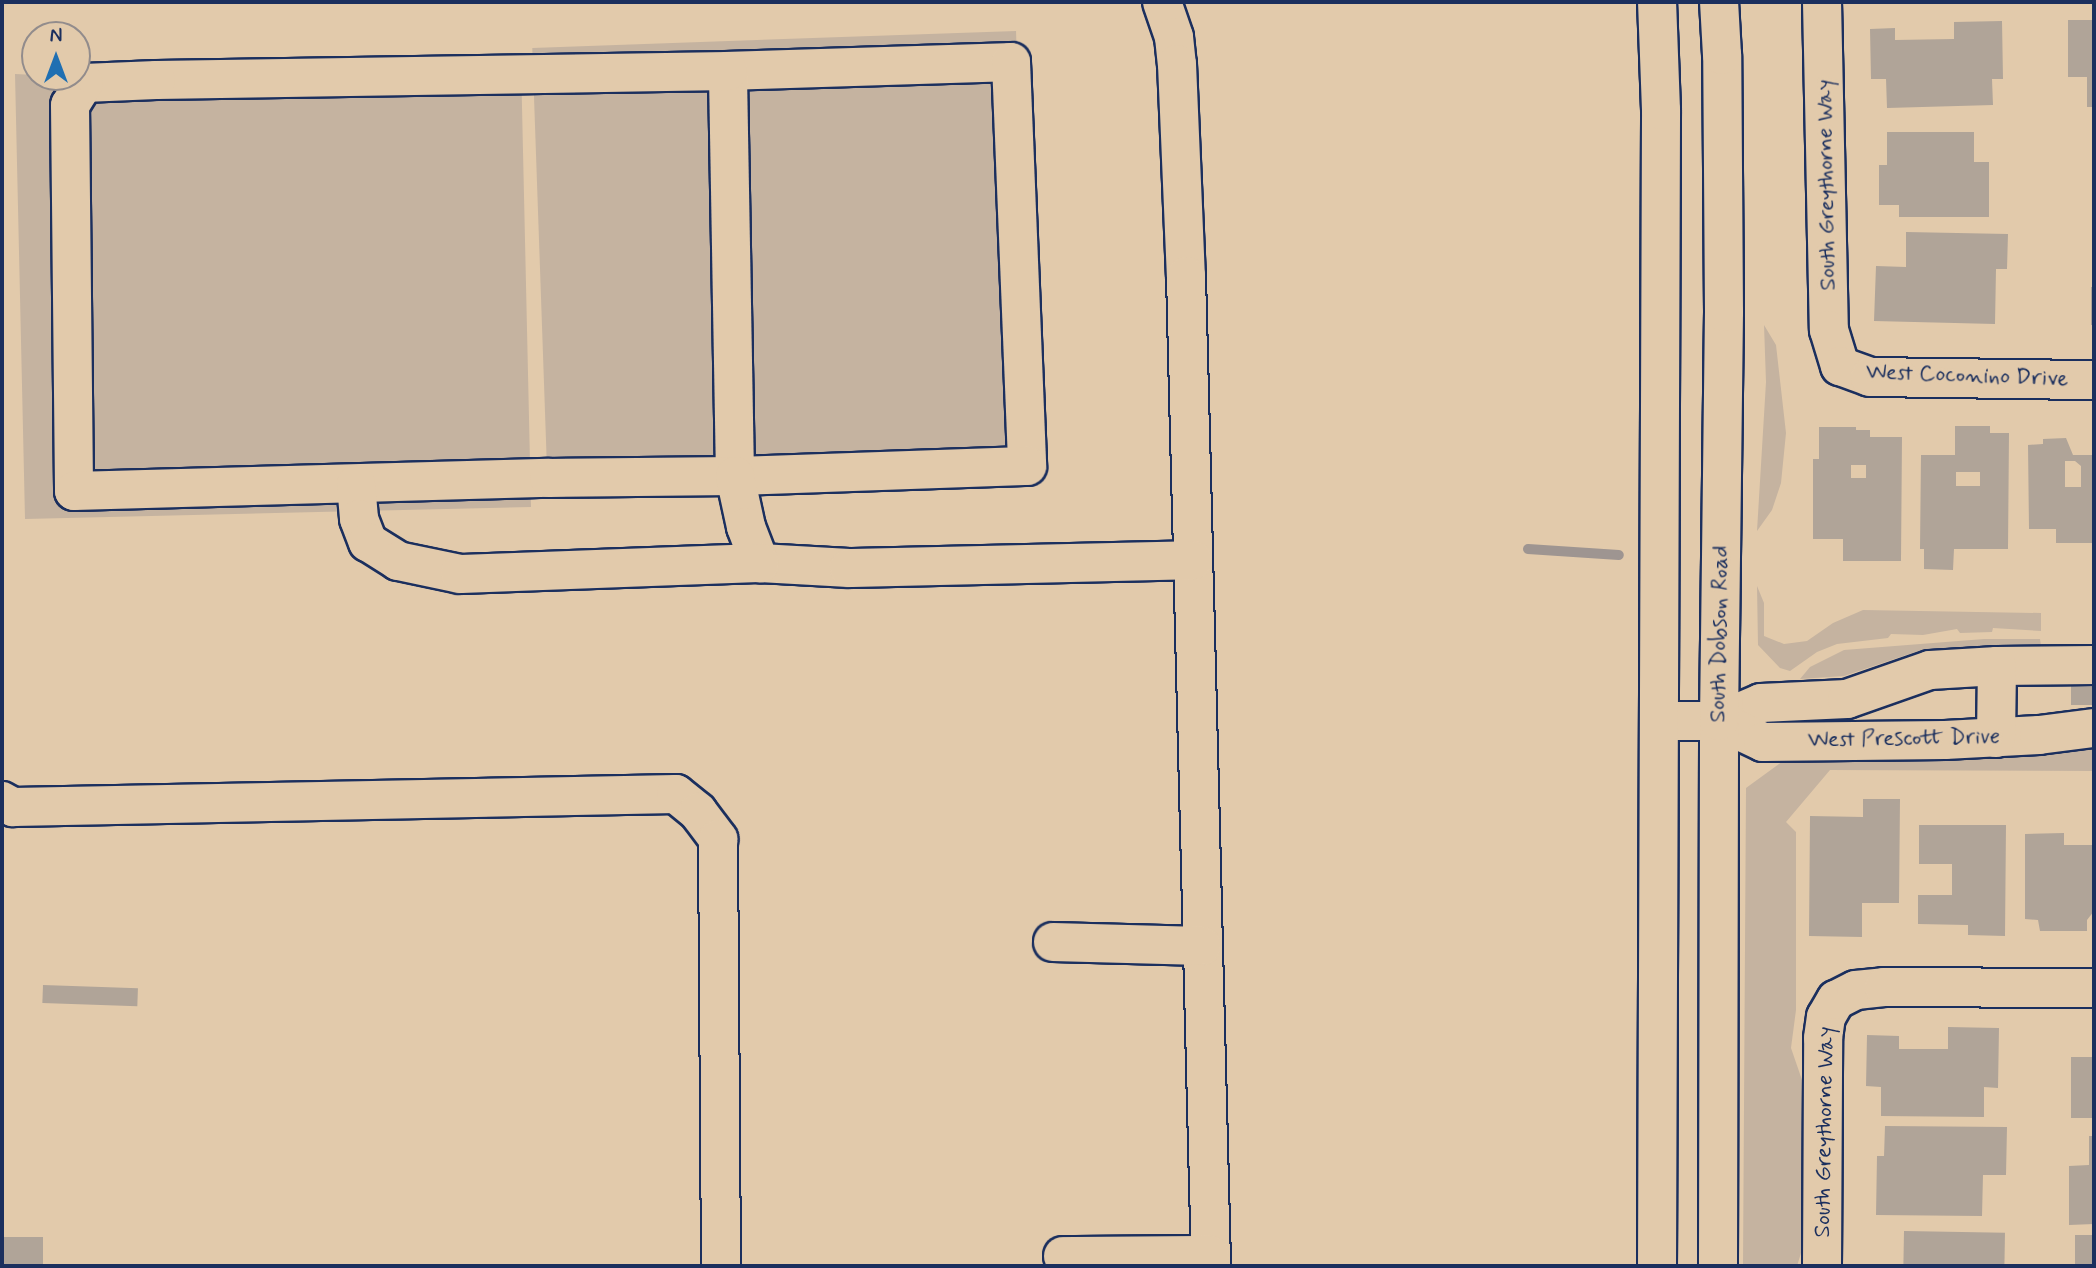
<!DOCTYPE html>
<style>
body{margin:0}
#map{position:relative;width:2096px;height:1268px;overflow:hidden;background:#e2caab;font-family:Mynerve,sans-serif}
div>[style]{position:absolute}
[style*='--x']{left:calc(var(--x)*1px);top:calc(var(--y)*1px);width:calc(var(--w)*1px);rotate:calc(var(--a)*1deg)}
.green>*{inset:0;background:#c5b3a0;transform-origin:0 0}
.stream>*{height:10px;margin:-5px;padding:0 5px;transform-origin:5px;border-radius:5px;background:#9e9591}
.building>*{inset:0;background:#b0a498;transform-origin:0 0}
.roads{filter:drop-shadow(2px 0 #1b2f5e) drop-shadow(-2px 0 #1b2f5e) drop-shadow(0 2px #1b2f5e) drop-shadow(0 -2px #1b2f5e)}
.minor>*{height:38px;margin:-19px;padding:0 19px;transform-origin:19px;border-radius:19px;background:#e2caab}
span{translate:-50% -50%;white-space:nowrap;text-align:center;line-height:1.15;-webkit-text-stroke:6px #e2caab;paint-order:stroke}
.street-label{font-size:23px;color:#1b2f5e}
.frame{position:absolute;inset:0;border:4px solid #1b2f5e;pointer-events:none}
.north{position:absolute;left:21px;top:21px;width:70px;height:70px;box-sizing:border-box;background:#e2caab;border:2px solid #928c8c;border-radius:50%;rotate:0deg;font-size:19px;font-weight:700;line-height:28px;text-align:center;color:#1b2f5e}
.north::after{content:'';display:block;margin:auto;width:24px;height:32px;background:#1f6fb2;clip-path:polygon(50% 0,100% 100%,50% 72%,0 100%)}
</style>
<div id="map">
<div class="green">
<i style="left:1016px;top:31px;width:428px;height:484px;rotate:88deg"></i>
<i style="clip-path:polygon(521px 62px,531px 507px,25px 519px,15px 74px,77px 77px)"></i>
<i style="clip-path:polygon(1764px 325px,1776px 345px,1786px 433px,1781px 483px,1772px 510px,1757px 531px,1766px 382px)"></i>
<i style="clip-path:polygon(1757px 586px,1764px 603px,1764px 636px,1784px 644px,1807px 641px,1833px 623px,1863px 610px,2041px 613px,2041px 631px,1993px 628px,1992px 632px,1960px 633px,1957px 629px,1923px 635px,1891px 634px,1888px 638px,1837px 644px,1817px 652px,1790px 671px,1780px 668px,1758px 645px)"></i>
<i style="clip-path:polygon(1984px 639px,2040px 639px,2041px 646px,1921px 650px,1844px 676px,1800px 679px,1810px 667px,1844px 650px)"></i>
<i style="clip-path:polygon(2094px 740px,2094px 771px,1830px 770px,1786px 822px,1796px 832px,1796px 1010px,1791px 1048px,1802px 1080px,1801px 1253px,1797px 1266px,1743px 1266px,1746px 788px,1794px 753px)"></i>
</div>
<div class="stream">
<i style="--x:1528;--y:549;--w:91;--a:3.8"></i>
</div>
<div class="building">
<i style="clip-path:polygon(2068px 20px,2094px 20px,2094px 107px,2087px 107px,2087px 77px,2068px 77px)"></i>
<i style="clip-path:polygon(2002px 21px,2003px 79px,1992px 79px,1993px 105px,1887px 108px,1886px 79px,1871px 79px,1870px 29px,1895px 28px,1895px 40px,1954px 39px,1954px 22px)"></i>
<i style="clip-path:polygon(1887px 132px,1974px 132px,1974px 162px,1989px 162px,1989px 217px,1899px 217px,1899px 205px,1879px 205px,1879px 165px,1887px 165px)"></i>
<i style="clip-path:polygon(1906px 232px,2008px 234px,2007px 269px,1996px 269px,1995px 324px,1874px 321px,1876px 266px,1906px 267px)"></i>
<i style="left:2091px;top:287px;width:3px;height:38px"></i>
<i style="clip-path:polygon(evenodd,1955px 426px,1990px 426px,1990px 433px,2009px 433px,2008px 549px,1954px 549px,1953px 570px,1924px 569px,1924px 549px,1920px 549px,1921px 455px,1955px 455px,1955px 426px,1956px 472px,1980px 472px,1980px 486px,1956px 486px,1956px 472px)"></i>
<i style="clip-path:polygon(evenodd,1819px 427px,1856px 427px,1856px 430px,1870px 430px,1870px 437px,1902px 437px,1901px 561px,1843px 561px,1843px 539px,1813px 539px,1813px 459px,1819px 459px,1819px 427px,1851px 465px,1866px 465px,1866px 478px,1851px 478px,1851px 465px)"></i>
<i style="clip-path:polygon(evenodd,2066px 438px,2073px 455px,2094px 455px,2094px 543px,2056px 543px,2056px 529px,2029px 529px,2028px 445px,2043px 444px,2043px 439px,2066px 438px,2065px 461px,2075px 461px,2081px 466px,2081px 487px,2065px 487px,2065px 461px)"></i>
<i style="left:2071px;top:678px;width:23px;height:27px"></i>
<i style="clip-path:polygon(1863px 799px,1900px 799px,1899px 903px,1862px 903px,1862px 937px,1809px 936px,1810px 816px,1863px 817px)"></i>
<i style="clip-path:polygon(1919px 825px,2006px 825px,2005px 936px,1968px 935px,1968px 925px,1918px 924px,1918px 895px,1952px 895px,1952px 864px,1919px 864px)"></i>
<i style="clip-path:polygon(2064px 833px,2064px 845px,2094px 845px,2094px 911px,2087px 920px,2087px 931px,2040px 931px,2038px 920px,2025px 919px,2025px 834px)"></i>
<i style="left:43px;top:985px;width:95px;height:18px;rotate:2deg"></i>
<i style="clip-path:polygon(1948px 1027px,1999px 1028px,1998px 1088px,1984px 1087px,1984px 1117px,1881px 1116px,1881px 1087px,1866px 1086px,1867px 1035px,1899px 1036px,1899px 1049px,1948px 1049px)"></i>
<i style="left:2071px;top:1057px;width:23px;height:61px"></i>
<i style="clip-path:polygon(1885px 1126px,2007px 1127px,2006px 1175px,1983px 1175px,1982px 1216px,1876px 1215px,1877px 1156px,1884px 1156px)"></i>
<i style="clip-path:polygon(2089px 1136px,2094px 1136px,2094px 1224px,2069px 1225px,2069px 1166px,2089px 1165px)"></i>
<i style="left:1904px;top:1231px;width:101px;height:35px;rotate:1deg"></i>
<i style="left:2075px;top:1235px;width:19px;height:31px"></i>
<i style="left:43px;top:1237px;width:29px;height:41px;rotate:90deg"></i>
</div>
<div class="roads">
<div class="minor">
<i style="--x:1162;--y:2;--w:37;--a:71"></i>
<i style="--x:1174;--y:37;--w:27;--a:84"></i>
<i style="--x:1177;--y:64;--w:212;--a:87.6"></i>
<i style="--x:1186;--y:276;--w:990;--a:88.55"></i>
<i style="--x:1822;--y:2;--w:328;--a:88.8"></i>
<i style="--x:1829;--y:330;--w:38;--a:73"></i>
<i style="--x:1840;--y:366;--w:32;--a:20"></i>
<i style="--x:1870;--y:377;--w:224;--a:0.8"></i>
<i style="--x:728;--y:71;--w:283;--a:-1.8"></i>
<i style="--x:1011;--y:62;--w:404;--a:87.7"></i>
<i style="--x:1027;--y:466;--w:292;--a:178"></i>
<i style="--x:735;--y:476;--w:405;--a:-91"></i>
<i style="--x:728;--y:71;--w:572;--a:179.1"></i>
<i style="--x:156;--y:80;--w:72;--a:177.6"></i>
<i style="--x:84;--y:83;--w:26;--a:122"></i>
<i style="--x:70;--y:105;--w:386;--a:89.4"></i>
<i style="--x:74;--y:491;--w:475;--a:-1.6"></i>
<i style="--x:549;--y:478;--w:186;--a:-0.6"></i>
<i style="--x:735;--y:476;--w:52;--a:77.8"></i>
<i style="--x:746;--y:527;--w:39;--a:69"></i>
<i style="--x:760;--y:563;--w:89;--a:3.2"></i>
<i style="--x:849;--y:568;--w:344;--a:-1.3"></i>
<i style="--x:356;--y:484;--w:35;--a:85"></i>
<i style="--x:359;--y:519;--w:25;--a:69"></i>
<i style="--x:368;--y:542;--w:36;--a:32"></i>
<i style="--x:398;--y:561;--w:63;--a:11.8"></i>
<i style="--x:460;--y:574;--w:300;--a:-2.1"></i>
<i style="--x:1659;--y:721;--w:60;--a:0"></i>
<i style="--x:1719;--y:721;--w:46;--a:-23.2"></i>
<i style="--x:1761;--y:703;--w:86;--a:-2.7"></i>
<i style="--x:1847;--y:699;--w:88;--a:-19.3"></i>
<i style="--x:1930;--y:670;--w:67;--a:-3.4"></i>
<i style="--x:1997;--y:666;--w:97;--a:-0.6"></i>
<i style="--x:1719;--y:721;--w:49;--a:25.5"></i>
<i style="--x:1763;--y:742;--w:182;--a:-0.6"></i>
<i style="--x:1945;--y:740;--w:94;--a:-3"></i>
<i style="--x:2039;--y:735;--w:55;--a:-7.3"></i>
<i style="--x:1996;--y:738;--w:72;--a:-89.2"></i>
<i style="--x:2;--y:801;--w:13;--a:29"></i>
<i style="--x:13;--y:807;--w:663;--a:-1.12"></i>
<i style="--x:676;--y:794;--w:28;--a:39"></i>
<i style="--x:698;--y:812;--w:34;--a:53"></i>
<i style="--x:718;--y:839;--w:427;--a:89.6"></i>
<i style="--x:1053;--y:942;--w:149;--a:1.5"></i>
<i style="--x:1063;--y:1256;--w:147;--a:-0.4"></i>
<i style="--x:1657;--y:1266;--w:1156;--a:-89.8"></i>
<i style="--x:1661;--y:110;--w:108;--a:-92.1"></i>
<i style="--x:1718;--y:1266;--w:545;--a:-89.89"></i>
<i style="--x:1719;--y:721;--w:409;--a:-89.3"></i>
<i style="--x:1724;--y:312;--w:257;--a:-90.4"></i>
<i style="--x:1722;--y:55;--w:53;--a:-93.2"></i>
<i style="--x:1822;--y:1266;--w:228;--a:-89.7"></i>
<i style="--x:1823;--y:1038;--w:21;--a:-82"></i>
<i style="--x:1826;--y:1017;--w:20;--a:-60"></i>
<i style="--x:1836;--y:1000;--w:22;--a:-27"></i>
<i style="--x:1856;--y:990;--w:28;--a:-6"></i>
<i style="--x:1884;--y:987;--w:210;--a:0.3"></i>
</div>
</div>
<div class="street-label">
<span style="left:1827px;top:185px;rotate:-91deg">South Greythorne Way</span>
<span style="left:1967px;top:376px;rotate:2deg">West Coconino Drive</span>
<span style="left:1720px;top:634px;rotate:-89deg">South Dobson Road</span>
<span style="left:1904px;top:739px;rotate:-1deg">West Prescott Drive</span>
<span style="left:1825px;top:1132px;rotate:-89deg">South Greythorne Way</span>
</div>
<div class="frame"></div>
<div class="north">N</div>
</div>
